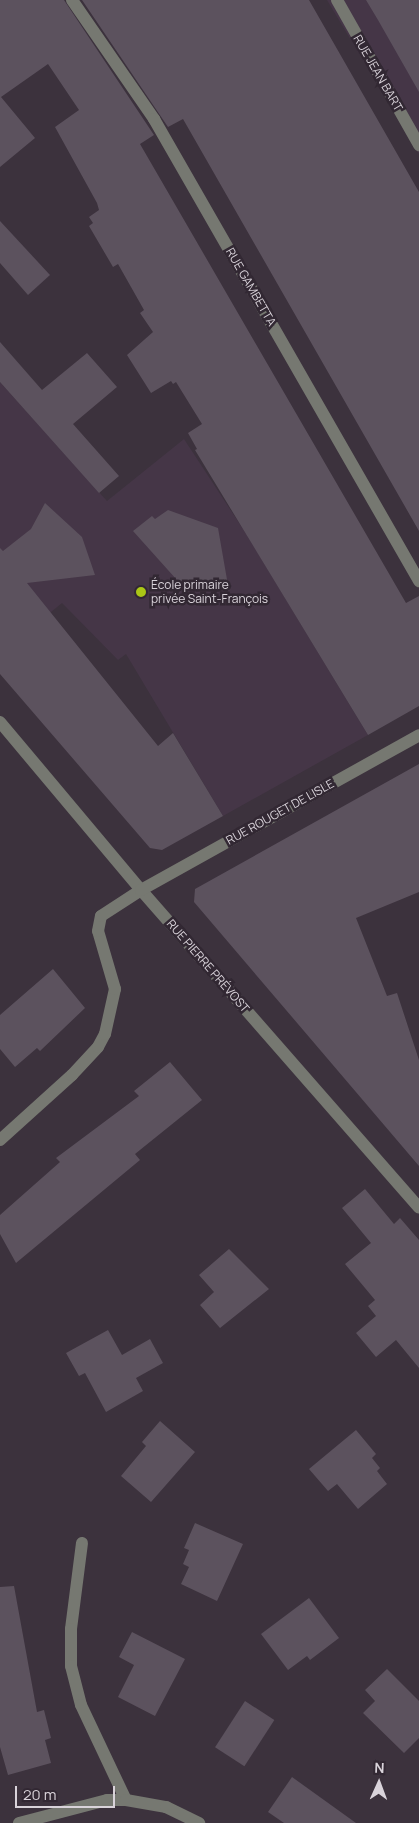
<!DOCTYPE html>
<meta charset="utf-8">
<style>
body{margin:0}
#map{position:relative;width:419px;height:1823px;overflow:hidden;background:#3c323d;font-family:Manrope,sans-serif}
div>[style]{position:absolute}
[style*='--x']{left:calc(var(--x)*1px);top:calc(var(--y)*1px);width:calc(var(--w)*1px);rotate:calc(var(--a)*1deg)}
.built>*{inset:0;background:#453647}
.building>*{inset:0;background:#5c525e;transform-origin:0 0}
.minor>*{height:12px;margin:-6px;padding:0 6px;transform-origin:6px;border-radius:6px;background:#767871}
.dots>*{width:14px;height:14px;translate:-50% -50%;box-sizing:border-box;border:2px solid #322833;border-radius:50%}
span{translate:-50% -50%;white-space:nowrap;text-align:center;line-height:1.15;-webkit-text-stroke:5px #322833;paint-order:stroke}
.street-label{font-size:12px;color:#d9d3da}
.poi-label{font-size:12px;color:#d9d3da}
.left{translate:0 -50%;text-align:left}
.north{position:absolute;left:354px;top:1758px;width:50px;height:50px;-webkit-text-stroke:4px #322833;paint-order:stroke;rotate:2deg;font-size:14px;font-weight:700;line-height:20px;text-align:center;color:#d9d3da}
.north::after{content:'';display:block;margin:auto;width:18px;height:22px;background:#d9d3da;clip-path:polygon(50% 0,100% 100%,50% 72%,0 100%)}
.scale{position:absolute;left:15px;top:1786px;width:100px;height:22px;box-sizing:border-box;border:2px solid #d9d3da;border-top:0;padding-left:6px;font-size:15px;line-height:18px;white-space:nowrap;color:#d9d3da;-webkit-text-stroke:4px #322833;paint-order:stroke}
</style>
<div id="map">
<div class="built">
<i style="clip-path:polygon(327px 0,419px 0,419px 154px)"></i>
<i style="clip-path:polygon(0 382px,107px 501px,184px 439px,245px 532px,368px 735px,223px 816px,126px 654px,118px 660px,62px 603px,0 654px)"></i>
</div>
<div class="building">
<i style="clip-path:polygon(0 0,64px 0,154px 135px,140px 144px,406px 603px,419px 596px,419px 706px,368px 735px,195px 450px,197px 449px,188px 433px,202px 424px,176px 382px,173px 384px,171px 381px,151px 393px,127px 355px,153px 332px,140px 313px,144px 310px,118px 264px,113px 267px,89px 226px,93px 223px,89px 217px,99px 210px,97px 203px,55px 127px,79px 110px,48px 64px,1px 97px,35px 138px,0 167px)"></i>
<i style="clip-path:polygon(82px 0,309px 0,419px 192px,419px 531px,183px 119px,168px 127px)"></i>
<i style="clip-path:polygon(366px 0,419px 0,419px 92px,378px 20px)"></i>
<i style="clip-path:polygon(0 221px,50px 275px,28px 295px,0 263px)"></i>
<i style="clip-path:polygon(0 342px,42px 390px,87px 353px,117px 387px,73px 424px,119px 476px,99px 493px,0 382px)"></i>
<i style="clip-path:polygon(45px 503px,82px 537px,95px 575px,27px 583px,158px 746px,173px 733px,223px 816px,162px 850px,150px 848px,0 674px,0 548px,3px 551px,31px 529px)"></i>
<i style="clip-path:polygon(168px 510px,218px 528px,229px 591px,185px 589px,133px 531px,152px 516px,155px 519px)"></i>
<i style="clip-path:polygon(419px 764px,419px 892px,356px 918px,387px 996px,397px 993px,419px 1060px,419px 1166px,194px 902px,195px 889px)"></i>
<i style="clip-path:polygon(53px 969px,85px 1008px,40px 1051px,37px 1048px,15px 1067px,0 1049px,0 1015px)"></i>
<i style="clip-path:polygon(170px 1062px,202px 1100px,135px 1154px,140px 1160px,16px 1263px,0 1234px,0 1215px,60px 1162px,56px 1158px,139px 1096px,134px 1091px)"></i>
<i style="clip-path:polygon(365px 1189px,394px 1224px,400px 1218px,419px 1240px,419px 1368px,396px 1340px,376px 1357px,356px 1333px,376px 1316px,368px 1306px,375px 1300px,345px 1264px,371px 1243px,342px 1208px)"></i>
<i style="clip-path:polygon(229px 1249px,269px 1289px,220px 1328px,200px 1305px,214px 1292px,199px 1275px)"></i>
<i style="clip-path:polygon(108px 1330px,122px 1355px,150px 1339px,163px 1363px,136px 1378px,143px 1391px,106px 1412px,85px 1373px,79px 1376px,66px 1353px)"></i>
<i style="clip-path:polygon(160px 1421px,195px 1452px,151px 1502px,121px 1476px,146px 1446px,142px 1442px)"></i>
<i style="clip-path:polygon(356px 1430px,376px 1454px,372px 1458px,380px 1468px,377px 1471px,387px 1484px,358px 1509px,337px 1484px,328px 1491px,309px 1469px)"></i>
<i style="clip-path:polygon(195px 1523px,243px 1544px,217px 1601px,181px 1584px,189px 1567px,183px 1564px,189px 1550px,184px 1548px)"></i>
<i style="clip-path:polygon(14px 1586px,37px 1712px,44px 1710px,51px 1738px,45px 1740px,51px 1763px,8px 1775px,0 1747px,0 1587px)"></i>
<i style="clip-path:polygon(309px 1598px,339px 1638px,310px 1660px,307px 1656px,288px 1670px,261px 1634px)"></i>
<i style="clip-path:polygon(132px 1632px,185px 1659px,155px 1716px,118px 1697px,134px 1665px,119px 1657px)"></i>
<i style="clip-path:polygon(387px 1669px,419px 1701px,419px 1738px,404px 1753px,363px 1713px,375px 1701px,365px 1690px)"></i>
<i style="left:245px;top:1701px;width:35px;height:55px;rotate:33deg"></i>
<i style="clip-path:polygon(292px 1777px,356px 1823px,284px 1823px,268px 1812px)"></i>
</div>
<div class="minor">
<i style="--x:72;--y:0;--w:145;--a:55.4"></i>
<i style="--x:154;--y:119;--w:533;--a:60.16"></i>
<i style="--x:337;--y:0;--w:167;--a:60.5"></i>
<i style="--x:0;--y:722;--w:219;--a:50"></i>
<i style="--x:141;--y:890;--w:422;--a:48.8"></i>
<i style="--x:0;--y:1140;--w:97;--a:-42.1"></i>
<i style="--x:72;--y:1075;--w:38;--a:-47"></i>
<i style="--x:98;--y:1047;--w:15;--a:-62"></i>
<i style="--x:105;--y:1034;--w:46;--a:-77.5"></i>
<i style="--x:115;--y:989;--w:60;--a:-106.3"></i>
<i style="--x:98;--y:931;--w:15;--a:-79"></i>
<i style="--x:101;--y:916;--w:48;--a:-33"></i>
<i style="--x:141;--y:890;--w:318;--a:-29.1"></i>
<i style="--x:82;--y:1543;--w:87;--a:97.3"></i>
<i style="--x:71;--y:1629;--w:37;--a:90"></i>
<i style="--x:71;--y:1666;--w:40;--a:75.6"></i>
<i style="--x:81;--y:1705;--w:105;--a:64.7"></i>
<i style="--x:19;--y:1823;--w:91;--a:-14.6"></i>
<i style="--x:107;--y:1800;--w:19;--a:0"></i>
<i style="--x:126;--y:1800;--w:41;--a:9.9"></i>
<i style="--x:166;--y:1807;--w:37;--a:26"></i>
</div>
<div class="dots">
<i style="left:141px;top:592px;background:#abc716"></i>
</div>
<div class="street-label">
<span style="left:378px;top:73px;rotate:60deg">RUE JEAN BART</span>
<span style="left:251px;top:287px;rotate:60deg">RUE GAMBETTA</span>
<span style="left:280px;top:812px;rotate:-29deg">RUE ROUGET DE LISLE</span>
<span style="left:208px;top:966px;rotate:49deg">RUE PIERRE PRÉVOST</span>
</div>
<div class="poi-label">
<span class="left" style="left:151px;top:592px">École primaire<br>privée Saint-François</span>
</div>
<div class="north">N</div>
<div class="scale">20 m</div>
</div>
